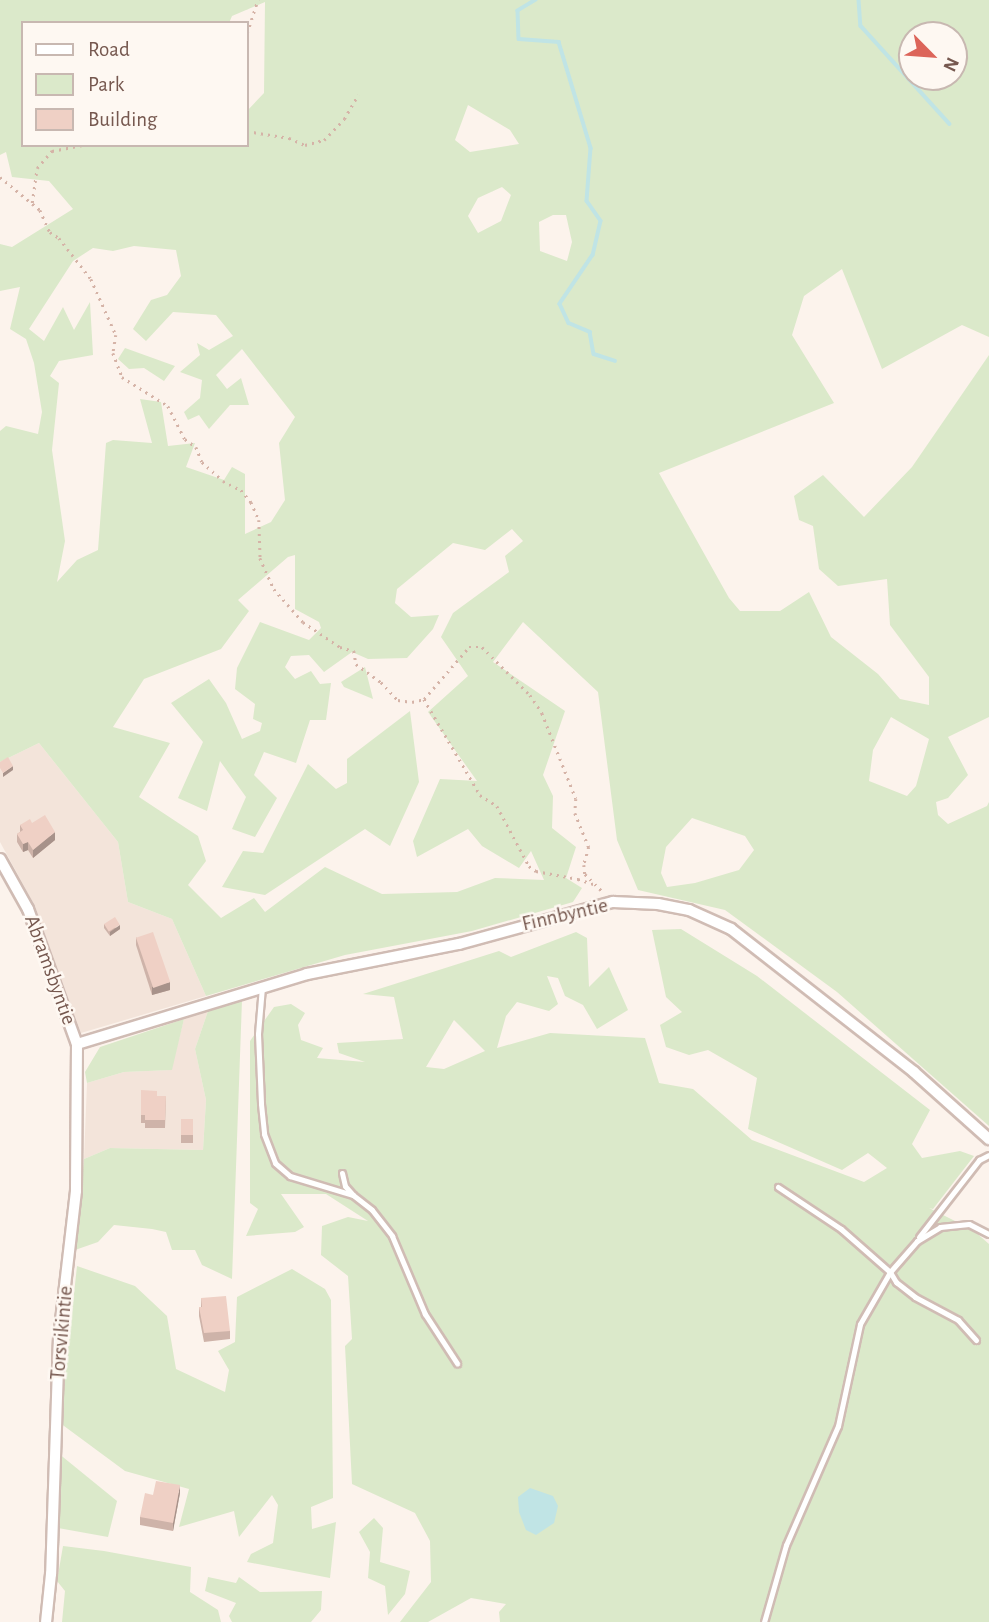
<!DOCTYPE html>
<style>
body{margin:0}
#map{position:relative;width:989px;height:1622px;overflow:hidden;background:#fcf3ec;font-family:"Alegreya Sans",sans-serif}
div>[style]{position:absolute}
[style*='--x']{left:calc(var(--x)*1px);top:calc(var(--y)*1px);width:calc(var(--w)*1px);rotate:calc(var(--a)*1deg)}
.residential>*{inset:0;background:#f3e4da}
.green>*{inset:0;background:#dbe9ca}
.water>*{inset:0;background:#c0e4e5}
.stream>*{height:3.5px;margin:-1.75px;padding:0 1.75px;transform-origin:1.75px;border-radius:1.75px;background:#c0e4e5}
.path>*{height:2.5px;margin-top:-1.25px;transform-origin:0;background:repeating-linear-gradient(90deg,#d5b3a7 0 2px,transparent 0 7px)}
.roads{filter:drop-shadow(2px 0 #d0bcb4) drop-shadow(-2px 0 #d0bcb4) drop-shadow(0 2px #d0bcb4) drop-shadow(0 -2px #d0bcb4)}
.lane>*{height:5px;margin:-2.5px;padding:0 2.5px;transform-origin:2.5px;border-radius:2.5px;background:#fff}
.street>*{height:10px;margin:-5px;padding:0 5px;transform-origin:5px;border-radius:5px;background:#fff}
.wall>*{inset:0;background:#ceb3a9;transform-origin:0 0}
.shaded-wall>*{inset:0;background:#a7928a}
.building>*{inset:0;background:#efd0c5;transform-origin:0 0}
span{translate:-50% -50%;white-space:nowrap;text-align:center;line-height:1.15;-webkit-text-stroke:5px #fef8f2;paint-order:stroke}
.street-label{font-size:21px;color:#76584f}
.legend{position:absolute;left:21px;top:21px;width:228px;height:126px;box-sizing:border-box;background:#fef8f2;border:2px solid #c8b8b1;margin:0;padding:9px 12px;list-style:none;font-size:21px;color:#76584f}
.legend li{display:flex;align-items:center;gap:14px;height:35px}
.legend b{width:35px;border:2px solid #c8b8b1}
.north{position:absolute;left:898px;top:21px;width:70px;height:70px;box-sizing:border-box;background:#fef8f2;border:2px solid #c8b8b1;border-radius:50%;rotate:115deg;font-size:19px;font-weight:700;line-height:28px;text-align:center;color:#76584f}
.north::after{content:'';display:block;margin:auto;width:24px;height:32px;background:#dc655a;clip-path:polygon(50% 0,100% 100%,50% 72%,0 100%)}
</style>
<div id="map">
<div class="residential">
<i style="clip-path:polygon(39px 743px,118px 842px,128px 902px,172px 919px,206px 996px,81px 1033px,35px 906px,0 842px,0 762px)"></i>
<i style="clip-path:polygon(208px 1011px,195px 1049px,206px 1100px,203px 1150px,110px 1148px,84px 1159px,87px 1083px,124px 1072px,171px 1070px,184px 1019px)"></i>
</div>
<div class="green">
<i style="clip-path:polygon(evenodd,0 0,989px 0,989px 337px,962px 325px,882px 369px,842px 269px,804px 296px,792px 335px,834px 403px,659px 473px,729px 598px,740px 611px,780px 611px,809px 592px,831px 637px,878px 674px,900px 699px,929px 705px,929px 677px,890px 625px,887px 579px,838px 586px,819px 569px,813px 526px,799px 520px,794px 496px,823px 475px,864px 517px,912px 467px,989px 355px,989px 717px,948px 737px,968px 775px,948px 798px,936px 802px,938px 815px,948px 824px,987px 806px,989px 802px,989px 1126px,837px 992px,725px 910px,638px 890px,617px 840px,598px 692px,523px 622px,493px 662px,565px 711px,543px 775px,553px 796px,552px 828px,576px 847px,566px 878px,582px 888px,573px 902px,472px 931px,345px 955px,206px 996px,172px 919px,128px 902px,118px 842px,39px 743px,0 762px,0 431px,6px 426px,38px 434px,42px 412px,34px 363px,26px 339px,10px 329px,20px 287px,0 291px,0 244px,12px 247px,73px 209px,49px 181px,12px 177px,6px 152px,0 155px,0 0,265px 2px,264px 93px,247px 111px,247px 145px,23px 145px,23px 23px,229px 23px,232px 16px,265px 2px,0 0,912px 35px,954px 35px,954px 77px,912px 77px,912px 35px,0 0,468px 105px,510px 130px,519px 144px,470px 152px,455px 140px,468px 105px,0 0,502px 187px,511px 195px,501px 221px,478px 233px,468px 216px,478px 198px,502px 187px,0 0,553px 215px,566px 215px,572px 242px,567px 261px,540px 251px,539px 222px,553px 215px,0 0,134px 246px,176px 250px,181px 276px,167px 295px,151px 300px,133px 329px,146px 341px,173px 312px,216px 315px,233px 336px,209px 350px,197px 343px,200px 355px,180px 372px,202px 380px,200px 398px,184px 412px,188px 420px,199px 415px,209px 429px,230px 405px,249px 405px,241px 378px,227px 389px,216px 375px,242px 349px,295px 417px,279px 443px,285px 500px,271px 522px,245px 534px,245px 474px,232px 467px,224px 480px,186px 467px,195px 443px,168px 446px,161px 402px,140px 399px,152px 443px,113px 440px,106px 443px,98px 550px,77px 560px,57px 582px,65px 541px,52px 450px,59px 383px,50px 376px,59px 361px,93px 355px,90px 302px,74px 330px,63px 307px,44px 341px,29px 329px,73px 261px,93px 248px,113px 251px,134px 246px,0 0,512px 529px,523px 541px,505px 556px,509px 572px,453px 613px,441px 637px,468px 676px,428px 712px,477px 781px,440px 779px,413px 841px,417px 857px,468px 829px,482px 846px,519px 868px,531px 851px,544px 880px,495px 878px,457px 892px,382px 894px,325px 867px,265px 912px,254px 898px,221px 918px,188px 885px,206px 861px,198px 836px,139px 797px,170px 743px,113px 727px,144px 679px,221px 649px,249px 611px,238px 600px,288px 557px,295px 555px,295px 609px,319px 622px,321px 628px,309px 640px,260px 622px,237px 668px,235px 689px,255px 704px,253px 719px,262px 723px,260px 731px,242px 739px,226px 703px,209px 679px,171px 703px,203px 742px,178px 798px,207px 811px,220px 761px,246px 797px,232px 829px,255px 837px,277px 798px,254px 775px,264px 752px,296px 763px,310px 720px,326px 720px,331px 683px,320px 684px,311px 671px,295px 679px,285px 667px,291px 656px,309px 655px,324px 672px,352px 652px,368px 659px,407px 658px,433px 629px,439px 615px,411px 617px,395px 603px,397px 589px,453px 543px,485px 550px,512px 529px,0 0,891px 717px,929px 739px,916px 786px,907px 796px,869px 781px,873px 750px,891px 717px,0 0,692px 818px,745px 836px,754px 850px,739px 870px,695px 883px,667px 887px,661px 873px,666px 847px,692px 818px)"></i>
<i style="clip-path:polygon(125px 348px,175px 366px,164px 381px,144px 368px,129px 369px,118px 359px)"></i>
<i style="clip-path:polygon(365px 667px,373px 699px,344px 687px,341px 682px)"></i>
<i style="clip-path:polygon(410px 711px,419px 782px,390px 846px,365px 829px,265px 895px,222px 887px,243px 851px,263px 853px,308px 764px,336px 789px,347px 783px,347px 759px)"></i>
<i style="clip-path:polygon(evenodd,681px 929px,757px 976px,930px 1110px,912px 1144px,922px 1158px,960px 1151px,974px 1156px,933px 1209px,929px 1208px,973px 1230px,989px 1244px,989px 1622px,500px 1622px,499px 1612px,506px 1604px,471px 1598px,428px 1622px,400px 1622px,431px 1582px,430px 1541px,415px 1513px,352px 1484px,345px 1346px,352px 1339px,348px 1276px,321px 1255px,322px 1226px,348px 1217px,368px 1221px,326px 1194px,281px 1194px,304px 1227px,295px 1232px,246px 1236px,258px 1209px,250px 1203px,250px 1041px,274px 1007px,291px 1004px,305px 1013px,298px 1025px,301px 1040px,323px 1048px,317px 1058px,365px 1062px,339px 1053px,337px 1043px,403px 1039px,394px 997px,363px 994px,499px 951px,511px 957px,576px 932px,587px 938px,589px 987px,609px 967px,628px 1010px,597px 1029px,583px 1005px,565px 996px,558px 978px,547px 976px,558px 1004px,549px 1011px,517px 1002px,506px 1016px,497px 1048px,550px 1033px,645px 1038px,659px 1083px,693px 1089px,752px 1140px,864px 1182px,887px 1168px,868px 1153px,842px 1170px,748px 1129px,757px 1078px,708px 1050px,689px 1055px,666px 1047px,660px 1025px,682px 1012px,666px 997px,652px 930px,681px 929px,454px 1020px,485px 1051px,444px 1069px,426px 1067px,454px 1020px)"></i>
<i style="clip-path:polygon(242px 1000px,232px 1279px,202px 1265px,195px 1250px,172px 1250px,166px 1232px,152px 1229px,114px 1225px,98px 1242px,75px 1250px,84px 1159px,110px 1148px,203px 1150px,206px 1100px,195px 1049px,208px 1011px)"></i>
<i style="clip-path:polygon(184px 1019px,172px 1070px,124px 1072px,87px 1083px,85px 1072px,100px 1047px)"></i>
<i style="clip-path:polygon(77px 1266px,135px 1286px,167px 1316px,176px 1369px,225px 1392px,229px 1370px,218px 1351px,235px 1342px,237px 1297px,292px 1269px,325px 1289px,331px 1300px,333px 1498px,311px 1507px,312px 1529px,336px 1522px,330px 1578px,247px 1562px,251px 1554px,273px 1543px,278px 1505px,272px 1495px,239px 1537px,234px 1511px,179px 1527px,189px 1489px,125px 1471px,60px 1423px)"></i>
<i style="clip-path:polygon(58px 1453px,117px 1501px,108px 1537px,58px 1528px)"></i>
<i style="clip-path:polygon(374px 1518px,383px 1528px,380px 1562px,410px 1571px,405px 1594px,388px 1615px,385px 1586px,368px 1578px,370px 1552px,359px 1532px)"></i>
<i style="clip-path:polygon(63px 1546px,104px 1551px,191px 1567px,190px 1592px,218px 1610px,221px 1622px,62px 1622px,65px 1591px,57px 1581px)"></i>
<i style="clip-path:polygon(208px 1577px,236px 1583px,239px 1577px,260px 1592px,322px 1591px,321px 1610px,311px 1622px,232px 1622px,229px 1616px,236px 1603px,205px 1591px)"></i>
</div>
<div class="water">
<i style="clip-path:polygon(530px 1488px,553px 1496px,558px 1506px,554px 1523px,536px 1535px,526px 1530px,519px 1512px,518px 1497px)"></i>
</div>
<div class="stream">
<i style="--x:536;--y:0;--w:21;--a:149"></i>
<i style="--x:518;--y:11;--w:28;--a:88"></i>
<i style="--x:519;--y:39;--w:40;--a:4.3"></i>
<i style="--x:559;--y:42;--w:111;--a:73.2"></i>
<i style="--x:591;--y:148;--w:53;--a:94.3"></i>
<i style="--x:587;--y:201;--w:24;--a:55"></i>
<i style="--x:601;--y:221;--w:35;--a:103"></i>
<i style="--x:593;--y:255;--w:59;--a:124"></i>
<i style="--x:560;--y:304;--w:21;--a:65"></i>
<i style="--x:569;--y:323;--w:23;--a:23"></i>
<i style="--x:590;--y:332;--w:22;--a:80"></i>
<i style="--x:594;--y:354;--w:22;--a:18"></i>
<i style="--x:859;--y:0;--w:26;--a:86"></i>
<i style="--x:861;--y:26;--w:132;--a:47.8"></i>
</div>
<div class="path">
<i style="--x:247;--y:33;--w:35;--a:-72"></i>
<i style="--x:247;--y:131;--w:43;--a:9.5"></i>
<i style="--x:289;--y:138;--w:17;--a:24"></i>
<i style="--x:305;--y:145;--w:20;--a:-15"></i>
<i style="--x:324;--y:140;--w:29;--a:-46"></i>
<i style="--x:344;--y:119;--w:28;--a:-60"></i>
<i style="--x:0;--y:177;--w:52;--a:39.5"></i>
<i style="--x:40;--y:210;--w:24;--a:66"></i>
<i style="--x:50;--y:232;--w:11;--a:34"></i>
<i style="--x:59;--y:238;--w:52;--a:52"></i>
<i style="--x:91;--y:279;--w:61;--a:65.9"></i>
<i style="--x:116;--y:335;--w:18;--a:99"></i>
<i style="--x:113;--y:353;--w:26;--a:69"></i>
<i style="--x:122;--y:377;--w:54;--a:32.2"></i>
<i style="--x:168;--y:406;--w:37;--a:63"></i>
<i style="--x:185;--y:439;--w:14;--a:36"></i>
<i style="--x:196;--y:447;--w:16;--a:68"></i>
<i style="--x:202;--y:462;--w:28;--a:42"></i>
<i style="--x:223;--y:481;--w:20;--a:27"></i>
<i style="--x:241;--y:490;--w:16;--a:50"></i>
<i style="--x:251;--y:502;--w:20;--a:66"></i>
<i style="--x:259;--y:520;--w:38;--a:88"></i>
<i style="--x:260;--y:558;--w:34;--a:66"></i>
<i style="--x:274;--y:589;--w:44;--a:48.7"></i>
<i style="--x:303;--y:622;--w:45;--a:34"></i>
<i style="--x:340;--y:647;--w:15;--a:16"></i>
<i style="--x:354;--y:651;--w:13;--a:81"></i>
<i style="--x:356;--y:664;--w:31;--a:36"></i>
<i style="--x:381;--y:682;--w:25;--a:47"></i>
<i style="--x:398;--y:700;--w:14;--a:8"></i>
<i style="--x:412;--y:702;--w:12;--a:-14"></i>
<i style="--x:424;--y:699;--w:69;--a:-49.1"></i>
<i style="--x:469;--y:647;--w:13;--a:0"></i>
<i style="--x:482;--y:647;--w:68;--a:45"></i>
<i style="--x:530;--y:695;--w:22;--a:56"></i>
<i style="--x:542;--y:713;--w:92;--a:68.4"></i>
<i style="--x:576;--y:799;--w:14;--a:94"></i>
<i style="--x:575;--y:813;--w:37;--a:68"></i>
<i style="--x:589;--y:847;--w:19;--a:106"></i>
<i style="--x:584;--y:865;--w:9;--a:84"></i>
<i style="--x:585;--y:874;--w:25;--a:45"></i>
<i style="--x:32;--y:203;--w:35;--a:-82"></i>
<i style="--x:37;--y:168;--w:23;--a:-49"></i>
<i style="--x:52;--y:151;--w:31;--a:-11"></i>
<i style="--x:424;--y:699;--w:111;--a:59.7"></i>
<i style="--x:480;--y:795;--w:20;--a:33"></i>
<i style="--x:497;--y:806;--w:68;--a:61.9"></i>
<i style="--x:529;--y:866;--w:9;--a:36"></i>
<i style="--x:536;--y:871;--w:43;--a:10.8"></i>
<i style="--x:578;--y:879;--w:19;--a:18"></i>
</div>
<div class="roads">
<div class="lane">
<i style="--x:262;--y:987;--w:47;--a:94.9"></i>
<i style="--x:258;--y:1034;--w:70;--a:87.5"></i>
<i style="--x:261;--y:1104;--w:30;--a:84"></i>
<i style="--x:264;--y:1134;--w:31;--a:69"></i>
<i style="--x:275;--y:1163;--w:20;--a:41"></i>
<i style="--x:290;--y:1176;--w:66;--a:16.8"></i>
<i style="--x:353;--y:1195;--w:24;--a:38"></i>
<i style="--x:372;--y:1210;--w:33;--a:52"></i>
<i style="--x:392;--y:1236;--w:85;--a:67.1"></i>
<i style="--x:425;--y:1314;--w:59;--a:56.9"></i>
<i style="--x:342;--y:1173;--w:13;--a:77"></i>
<i style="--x:345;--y:1186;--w:12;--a:48"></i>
<i style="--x:778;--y:1187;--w:76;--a:33.7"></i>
<i style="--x:841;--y:1229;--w:65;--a:41.3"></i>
<i style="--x:890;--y:1272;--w:12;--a:59"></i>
<i style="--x:896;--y:1282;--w:24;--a:38"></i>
<i style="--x:915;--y:1297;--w:49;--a:28.1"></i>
<i style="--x:958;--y:1320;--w:27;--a:48"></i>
<i style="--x:919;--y:1237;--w:98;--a:-52.1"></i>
<i style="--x:979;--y:1160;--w:11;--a:-27"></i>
<i style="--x:764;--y:1622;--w:80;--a:-74.1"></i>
<i style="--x:786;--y:1545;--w:130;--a:-66.4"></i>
<i style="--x:838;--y:1426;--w:104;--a:-77.8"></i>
<i style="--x:860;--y:1324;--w:60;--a:-60"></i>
<i style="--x:890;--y:1272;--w:41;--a:-48.9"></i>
<i style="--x:917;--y:1241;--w:27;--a:-31"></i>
<i style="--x:940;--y:1227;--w:29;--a:-6"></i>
<i style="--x:969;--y:1224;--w:22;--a:27"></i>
</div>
<div class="street">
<i style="--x:0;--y:859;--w:57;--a:60.8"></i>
<i style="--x:28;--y:909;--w:144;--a:70.1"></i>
<i style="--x:77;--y:1044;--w:147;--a:90.4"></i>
<i style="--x:76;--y:1191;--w:147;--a:96.6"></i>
<i style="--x:59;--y:1337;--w:237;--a:91.9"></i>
<i style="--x:51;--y:1574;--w:48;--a:95.9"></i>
<i style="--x:77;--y:1044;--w:240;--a:-16.9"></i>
<i style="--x:307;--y:974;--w:155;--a:-11.2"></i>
<i style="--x:459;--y:944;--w:160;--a:-15.3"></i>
<i style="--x:613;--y:902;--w:45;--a:2.5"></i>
<i style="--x:658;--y:904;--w:32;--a:11"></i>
<i style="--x:689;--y:910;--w:46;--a:24.3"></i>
<i style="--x:731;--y:929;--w:232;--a:38"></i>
<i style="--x:914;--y:1072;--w:101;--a:41.8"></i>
</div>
</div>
<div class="wall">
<i style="clip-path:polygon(32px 823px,55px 840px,33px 858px,28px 850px,23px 852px,17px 842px,17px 834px,20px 832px,20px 825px)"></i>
<i style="clip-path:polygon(104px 924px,120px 929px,110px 936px,104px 928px)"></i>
<i style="clip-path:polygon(136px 937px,170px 990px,152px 995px,136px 945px)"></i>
<i style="clip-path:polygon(157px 1096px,166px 1096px,165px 1128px,145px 1128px,145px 1123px,141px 1123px,141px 1115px)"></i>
<i style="left:181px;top:1119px;width:12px;height:24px"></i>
<i style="clip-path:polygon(201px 1298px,230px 1331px,230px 1339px,204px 1342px,199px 1316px,199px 1307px,201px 1307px)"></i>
<i style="clip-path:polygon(180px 1493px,173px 1531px,140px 1525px,140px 1517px,153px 1495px)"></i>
</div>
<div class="shaded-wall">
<i style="clip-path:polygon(13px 766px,13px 770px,3px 777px,3px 773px)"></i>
<i style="clip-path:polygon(55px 832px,55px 840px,33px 858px,33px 850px)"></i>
<i style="clip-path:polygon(28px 842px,28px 850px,23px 852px,23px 844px)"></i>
<i style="clip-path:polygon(120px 925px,120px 929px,110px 936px,110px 932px)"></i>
<i style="clip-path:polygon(170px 982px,170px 990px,152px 995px,152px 987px)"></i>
<i style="clip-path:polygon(180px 1485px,180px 1493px,173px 1531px,173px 1523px)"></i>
</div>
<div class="building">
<i style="clip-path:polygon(8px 757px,13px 766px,3px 773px,0 768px,0 762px)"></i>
<i style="clip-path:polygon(45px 815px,55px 832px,33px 850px,28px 842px,23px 844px,17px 834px,23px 830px,20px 825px,30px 819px,32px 823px)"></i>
<i style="left:115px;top:917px;width:9px;height:13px;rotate:58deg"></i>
<i style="left:153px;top:932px;width:53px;height:18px;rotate:71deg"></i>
<i style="clip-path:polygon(141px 1090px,157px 1091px,157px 1096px,166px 1096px,165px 1120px,145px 1120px,145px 1115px,141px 1115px)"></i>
<i style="left:181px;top:1119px;width:12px;height:16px"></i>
<i style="clip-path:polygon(226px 1296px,230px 1331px,204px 1333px,199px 1307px,202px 1307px,201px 1298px)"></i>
<i style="clip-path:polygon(156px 1481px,180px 1485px,173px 1523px,140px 1517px,145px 1493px,153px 1495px)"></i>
</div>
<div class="street-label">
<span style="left:565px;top:915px;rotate:-13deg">Finnbyntie</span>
<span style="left:50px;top:970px;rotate:70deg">Abramsbyntie</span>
<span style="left:62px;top:1333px;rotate:-85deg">Torsvikintie</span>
</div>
<ul class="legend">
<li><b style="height:9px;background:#fff"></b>Road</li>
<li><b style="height:19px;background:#dbe9ca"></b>Park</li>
<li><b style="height:19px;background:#efd0c5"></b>Building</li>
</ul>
<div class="north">N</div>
</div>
